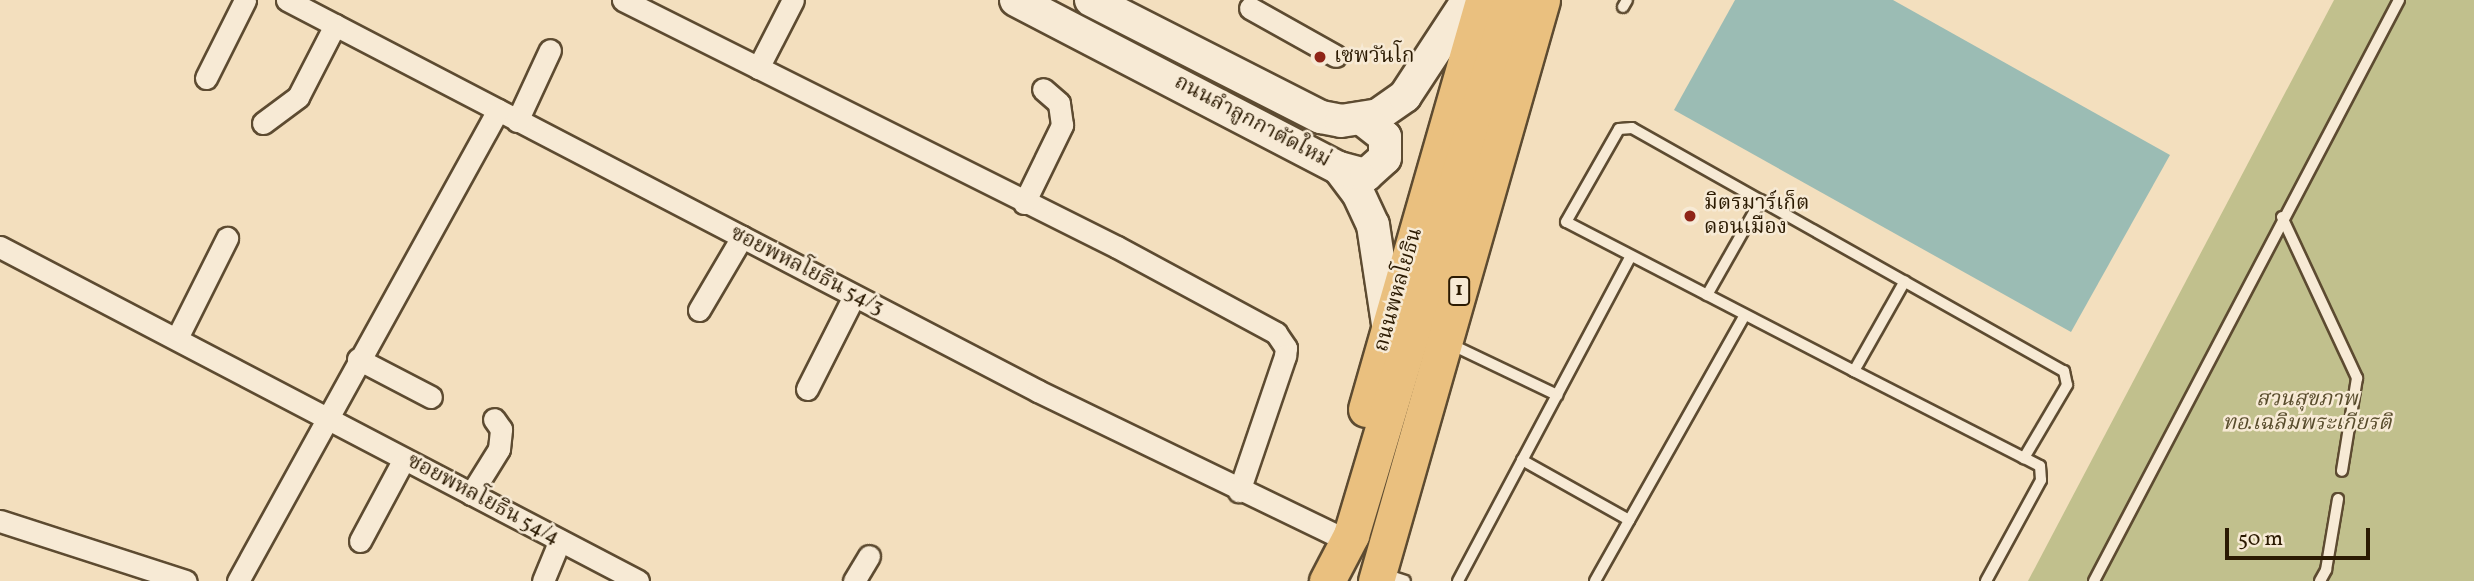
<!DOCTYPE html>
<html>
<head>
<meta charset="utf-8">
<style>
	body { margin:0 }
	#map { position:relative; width:2474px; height:581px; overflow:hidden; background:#f3dfbe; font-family:Vollkorn,"Noto Serif Thai",serif }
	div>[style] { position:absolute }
	.green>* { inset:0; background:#c1c08d }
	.water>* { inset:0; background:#9bbcb4 }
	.roads { filter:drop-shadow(2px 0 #5d4b31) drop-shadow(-2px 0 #5d4b31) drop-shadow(0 2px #5d4b31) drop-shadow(0 -2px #5d4b31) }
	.service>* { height:10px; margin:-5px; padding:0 5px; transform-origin:5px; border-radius:5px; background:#f7ead5 }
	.minor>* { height:21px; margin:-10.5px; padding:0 10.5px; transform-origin:10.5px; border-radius:10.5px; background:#f7ead5 }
	.secondary>* { height:32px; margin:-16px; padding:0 16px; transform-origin:16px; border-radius:16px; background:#f7ead5 }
	.primary>* { height:35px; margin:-17.5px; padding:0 17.5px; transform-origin:17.5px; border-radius:17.5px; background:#eac07f }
	.dots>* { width:19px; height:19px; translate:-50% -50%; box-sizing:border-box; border:4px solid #f7ead5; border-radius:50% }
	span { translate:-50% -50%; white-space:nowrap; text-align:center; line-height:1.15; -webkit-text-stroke:5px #f7ead5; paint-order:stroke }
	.shield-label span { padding:2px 5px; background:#f7ead5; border:2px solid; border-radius:5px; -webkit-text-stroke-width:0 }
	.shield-label { font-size:19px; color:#2b1a02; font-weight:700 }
	.poi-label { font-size:21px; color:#2b1a02 }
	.left { translate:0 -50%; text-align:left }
	.street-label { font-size:21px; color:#2b1a02 }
	.park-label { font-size:21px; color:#584c2c; font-style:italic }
	.scale { position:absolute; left:2225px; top:528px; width:145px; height:32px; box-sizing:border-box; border:4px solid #2b1a02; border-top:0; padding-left:9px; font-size:21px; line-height:24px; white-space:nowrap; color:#2b1a02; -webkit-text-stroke:5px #f7ead5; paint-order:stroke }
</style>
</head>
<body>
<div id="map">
	<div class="green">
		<i style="clip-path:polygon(2334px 0,2474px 0,2474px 581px,2028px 581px)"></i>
	</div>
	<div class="water">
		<i style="clip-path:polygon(1735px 0,1893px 0,2170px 155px,2071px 332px,1674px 110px)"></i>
	</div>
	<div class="roads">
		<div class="service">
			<i style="left:1623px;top:7px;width:8px;rotate:-60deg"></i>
			<i style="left:2282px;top:217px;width:178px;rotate:65deg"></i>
			<i style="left:2357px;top:378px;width:94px;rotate:99.2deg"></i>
			<i style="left:1707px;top:295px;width:109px;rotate:-60.4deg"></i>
			<i style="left:1450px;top:344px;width:119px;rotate:25.5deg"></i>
			<i style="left:1854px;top:371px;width:103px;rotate:-60.5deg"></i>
			<i style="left:1522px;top:460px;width:123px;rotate:29.3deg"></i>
			<i style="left:1381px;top:573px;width:25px;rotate:18deg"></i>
			<i style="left:1458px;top:581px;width:368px;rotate:-62deg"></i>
			<i style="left:1595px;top:581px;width:305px;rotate:-60.6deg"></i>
			<i style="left:1986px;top:581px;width:115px;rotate:-61.4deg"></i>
			<i style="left:2041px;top:480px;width:14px;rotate:-94deg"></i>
			<i style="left:2040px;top:466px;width:18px;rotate:-153deg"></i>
			<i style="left:2024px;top:458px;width:191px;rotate:-152.9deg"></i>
			<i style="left:1854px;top:371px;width:324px;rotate:-152.6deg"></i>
			<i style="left:1566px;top:222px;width:107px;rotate:-60.3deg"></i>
			<i style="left:1619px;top:129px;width:13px;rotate:-4deg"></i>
			<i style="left:1632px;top:128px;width:496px;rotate:29.4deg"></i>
			<i style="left:2064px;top:371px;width:14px;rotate:78deg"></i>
			<i style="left:2067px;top:385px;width:85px;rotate:120.5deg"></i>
			<i style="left:2094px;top:581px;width:656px;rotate:-62.3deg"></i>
			<i style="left:2320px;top:581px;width:13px;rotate:-61deg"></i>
			<i style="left:2326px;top:570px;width:72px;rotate:-80.4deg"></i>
		</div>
		<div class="minor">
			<i style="left:287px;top:0;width:847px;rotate:27.5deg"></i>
			<i style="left:1038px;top:391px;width:326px;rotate:25.8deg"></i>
			<i style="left:623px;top:0;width:552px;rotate:26.57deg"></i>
			<i style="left:1117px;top:247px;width:181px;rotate:28.4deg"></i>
			<i style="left:1276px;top:333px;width:18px;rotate:56deg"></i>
			<i style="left:1286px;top:348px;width:8px;rotate:97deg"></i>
			<i style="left:1285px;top:356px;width:143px;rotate:108.8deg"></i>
			<i style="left:1250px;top:8px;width:98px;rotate:29.2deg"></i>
			<i style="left:758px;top:68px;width:76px;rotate:-62.8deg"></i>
			<i style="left:206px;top:78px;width:87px;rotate:-63.4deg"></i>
			<i style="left:517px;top:121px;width:78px;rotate:-65.1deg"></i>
			<i style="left:263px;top:123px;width:44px;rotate:-36.6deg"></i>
			<i style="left:298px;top:97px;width:81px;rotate:-62.8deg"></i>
			<i style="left:1024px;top:203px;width:87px;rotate:-64deg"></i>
			<i style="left:1062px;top:125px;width:22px;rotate:-98deg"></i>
			<i style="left:1059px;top:103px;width:21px;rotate:-139deg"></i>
			<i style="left:0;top:247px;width:720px;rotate:27.63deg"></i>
			<i style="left:699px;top:310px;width:85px;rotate:-59.5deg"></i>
			<i style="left:177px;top:338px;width:112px;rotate:-63.4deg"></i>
			<i style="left:358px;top:359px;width:82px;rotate:27.5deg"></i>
			<i style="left:807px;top:389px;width:104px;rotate:-63.2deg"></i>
			<i style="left:471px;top:494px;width:53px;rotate:-58.1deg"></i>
			<i style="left:499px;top:449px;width:20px;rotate:-84deg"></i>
			<i style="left:501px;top:429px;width:12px;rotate:-125deg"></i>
			<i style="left:0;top:521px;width:195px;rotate:17.9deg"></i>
			<i style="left:360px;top:541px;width:93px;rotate:-61.8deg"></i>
			<i style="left:238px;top:581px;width:538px;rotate:-61.1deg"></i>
			<i style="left:543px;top:581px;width:44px;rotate:-67.5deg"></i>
			<i style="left:854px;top:581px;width:29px;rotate:-59deg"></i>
		</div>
		<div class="secondary">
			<i style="left:1016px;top:0;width:364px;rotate:27.5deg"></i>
			<i style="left:1339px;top:168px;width:31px;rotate:53deg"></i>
			<i style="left:1358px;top:193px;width:35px;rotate:65deg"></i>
			<i style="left:1373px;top:225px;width:100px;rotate:81.4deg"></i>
			<i style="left:1091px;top:0;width:258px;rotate:27deg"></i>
			<i style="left:1321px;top:117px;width:20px;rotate:11deg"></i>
			<i style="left:1341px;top:121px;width:37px;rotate:-9deg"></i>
			<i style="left:1378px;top:115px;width:33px;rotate:-35deg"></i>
			<i style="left:1405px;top:96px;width:115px;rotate:-56.7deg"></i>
			<i style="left:1339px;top:168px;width:28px;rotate:15deg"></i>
			<i style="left:1366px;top:175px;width:25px;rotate:-42deg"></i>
			<i style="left:1385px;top:158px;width:21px;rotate:-90deg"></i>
			<i style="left:1385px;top:137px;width:28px;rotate:-142deg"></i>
		</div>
		<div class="primary">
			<i style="left:1366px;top:409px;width:425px;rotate:-74deg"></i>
			<i style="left:1327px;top:581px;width:52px;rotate:-62.4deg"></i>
			<i style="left:1351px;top:535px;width:558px;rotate:-73.35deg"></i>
			<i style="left:1376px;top:581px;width:604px;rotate:-74.05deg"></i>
		</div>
	</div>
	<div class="dots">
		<i style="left:1320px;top:57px;background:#8f2418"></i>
		<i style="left:1690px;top:216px;background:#8f2418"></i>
	</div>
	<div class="shield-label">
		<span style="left:1459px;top:291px">1</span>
	</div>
	<div class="poi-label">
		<span class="left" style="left:1334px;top:57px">เซพวันโก</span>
		<span class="left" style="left:1704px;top:216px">มิตรมาร์เก็ต<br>ดอนเมือง</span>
	</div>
	<div class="street-label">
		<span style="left:1252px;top:122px;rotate:28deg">ถนนลำลูกกาตัดใหม่</span>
		<span style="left:807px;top:271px;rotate:27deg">ซอยพหลโยธิน 54/3</span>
		<span style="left:1399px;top:290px;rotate:-74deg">ถนนพหลโยธิน</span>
		<span style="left:483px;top:500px;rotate:28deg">ซอยพหลโยธิน 54/4</span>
	</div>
	<div class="park-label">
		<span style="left:2307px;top:412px">สวนสุขภาพ<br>ทอ.เฉลิมพระเกียรติ</span>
	</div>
	<div class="scale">50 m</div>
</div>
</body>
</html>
